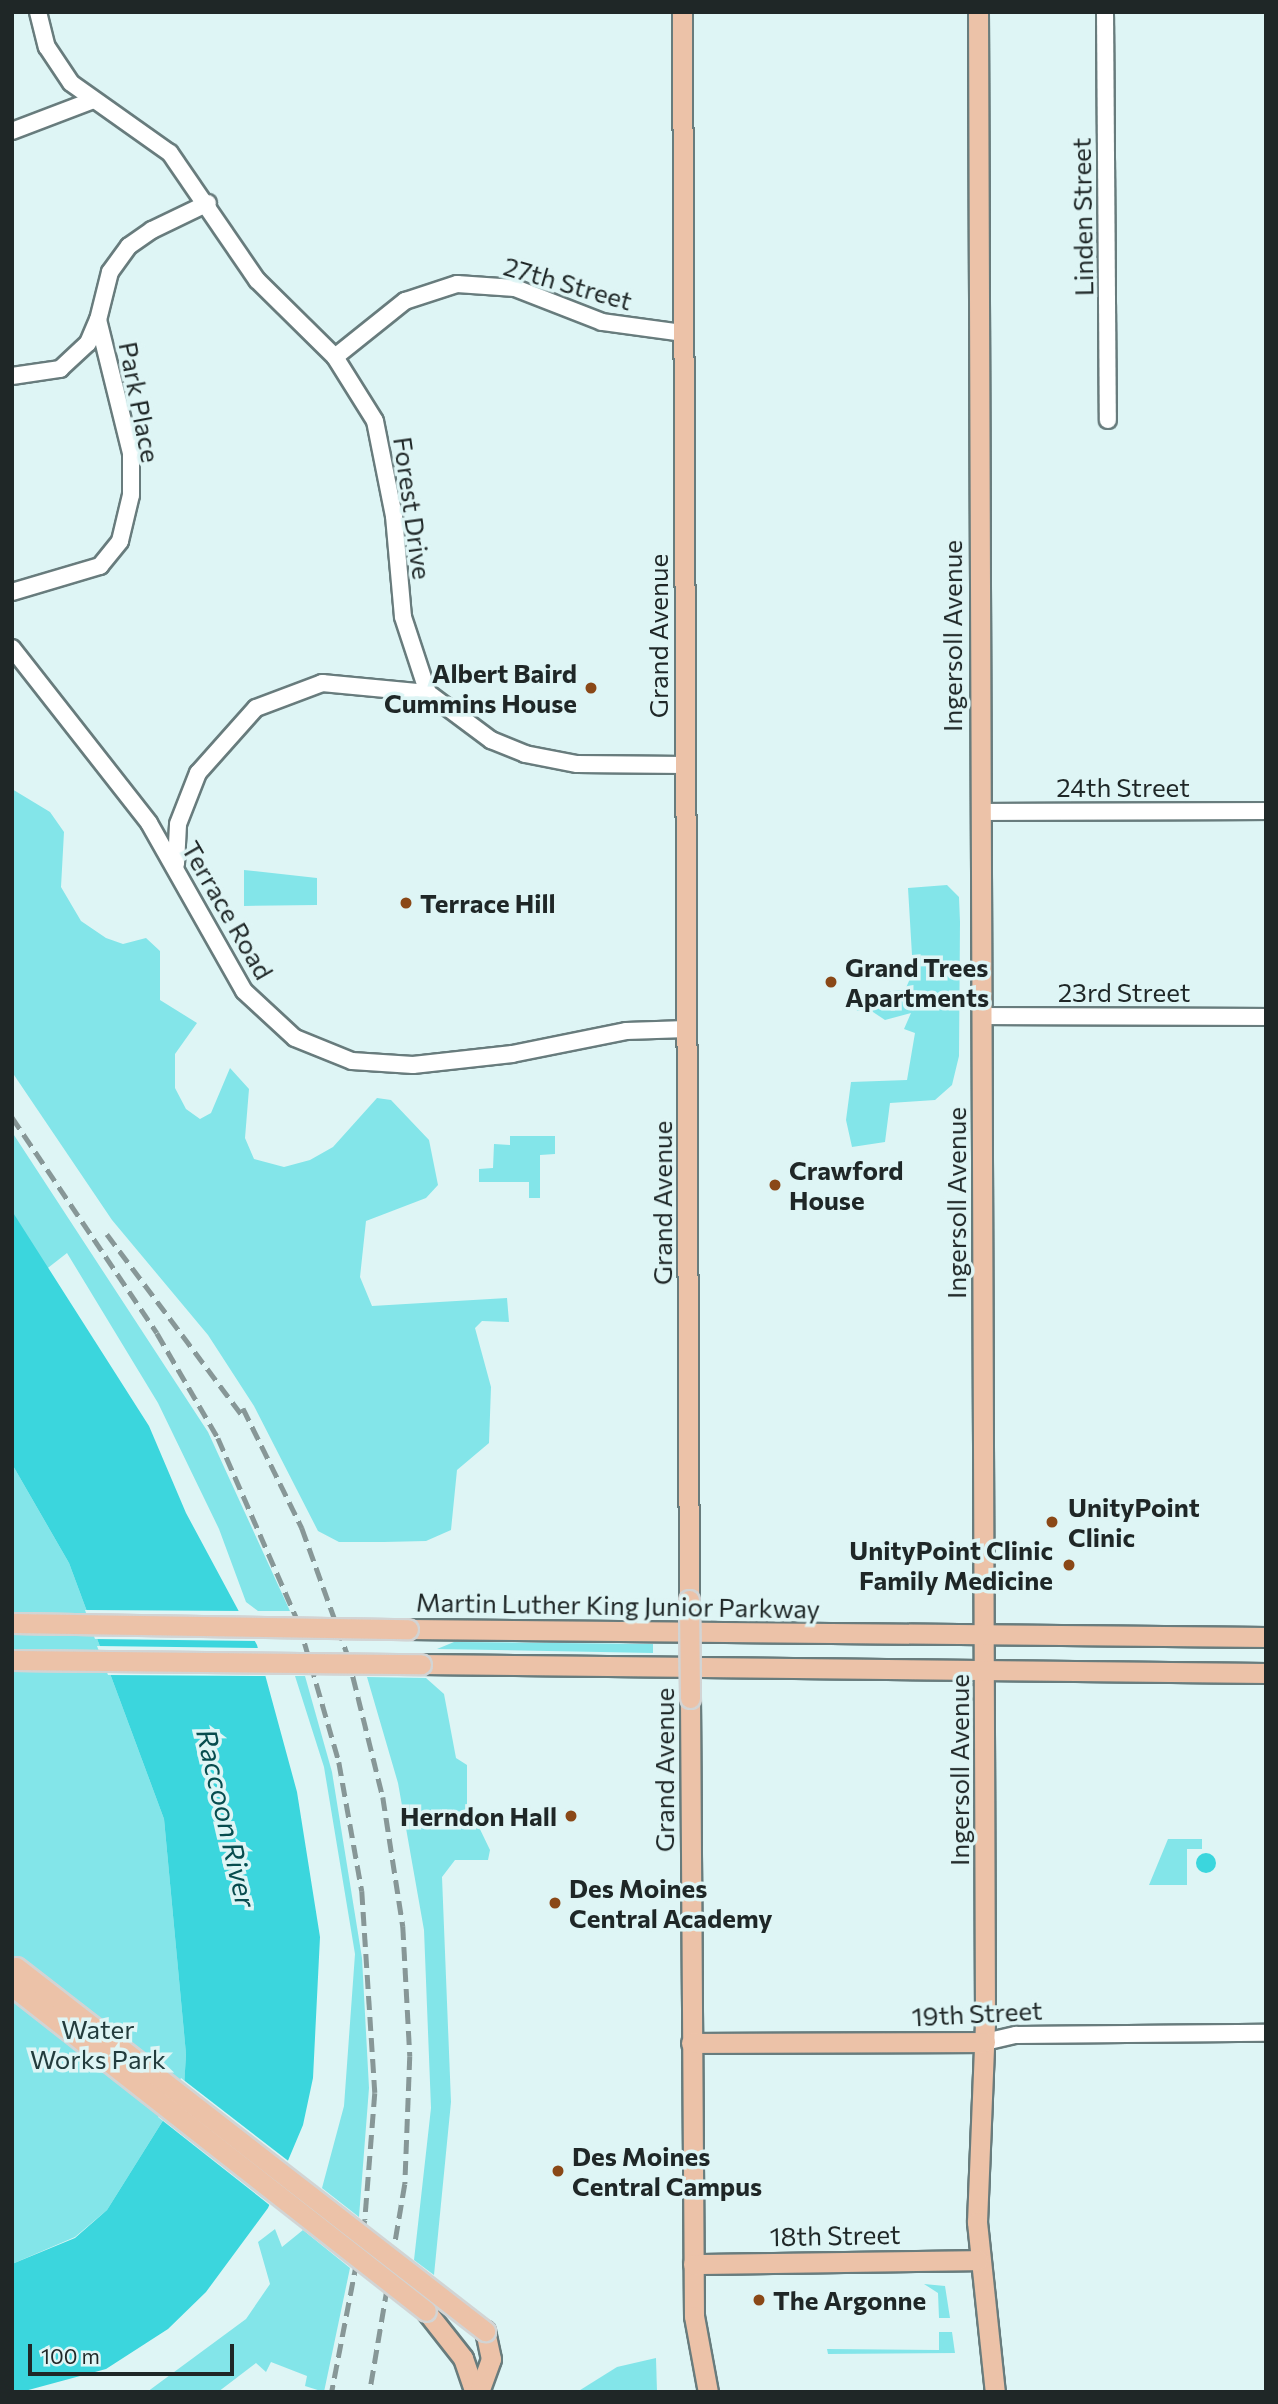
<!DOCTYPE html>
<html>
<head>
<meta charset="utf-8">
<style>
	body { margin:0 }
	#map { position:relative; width:1278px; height:2404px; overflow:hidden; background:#def5f5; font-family:Commissioner,sans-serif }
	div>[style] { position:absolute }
	.green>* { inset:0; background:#83e5e9 }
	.water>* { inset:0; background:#3bd6dd }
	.round { border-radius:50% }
	.pier>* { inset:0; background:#def5f5 }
	.roads { filter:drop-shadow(2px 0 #687c7d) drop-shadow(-2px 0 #687c7d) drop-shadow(0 2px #687c7d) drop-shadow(0 -2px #687c7d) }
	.minor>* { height:16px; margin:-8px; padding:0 8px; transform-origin:8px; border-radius:8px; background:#fff }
	.major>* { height:19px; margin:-9.5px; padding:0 9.5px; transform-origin:9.5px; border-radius:9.5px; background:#ecc2a8 }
	.rail>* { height:4.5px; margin-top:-2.25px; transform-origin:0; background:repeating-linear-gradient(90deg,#879797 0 14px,transparent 0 21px) }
	.bridges { filter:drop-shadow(2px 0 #d2d4d4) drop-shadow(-2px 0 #d2d4d4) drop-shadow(0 2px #d2d4d4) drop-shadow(0 -2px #d2d4d4) }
	.major-bridge>* { height:19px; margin:-9.5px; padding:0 9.5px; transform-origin:9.5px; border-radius:9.5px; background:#ecc2a8 }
	.dots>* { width:19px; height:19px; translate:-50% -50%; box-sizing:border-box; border:4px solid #def5f5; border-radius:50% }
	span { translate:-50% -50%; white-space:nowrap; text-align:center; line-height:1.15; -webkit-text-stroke:7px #def5f5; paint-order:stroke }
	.street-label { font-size:26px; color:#1f2727 }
	.poi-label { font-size:26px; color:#1f2727; font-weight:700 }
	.right { translate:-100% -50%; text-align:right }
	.left { translate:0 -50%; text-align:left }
	.park-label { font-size:26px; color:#233c3d }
	.water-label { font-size:28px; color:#074c4e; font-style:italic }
	.frame { position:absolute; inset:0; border:14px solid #1f2727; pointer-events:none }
	.scale { position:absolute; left:28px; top:2344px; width:206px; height:32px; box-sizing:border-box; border:4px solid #1f2727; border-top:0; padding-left:9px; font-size:21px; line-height:24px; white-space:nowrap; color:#1f2727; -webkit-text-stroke:5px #def5f5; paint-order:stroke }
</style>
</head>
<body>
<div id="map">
	<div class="green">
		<i style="clip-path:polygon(12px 789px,50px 812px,64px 832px,61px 887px,81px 921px,106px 938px,123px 944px,146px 938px,160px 951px,160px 1000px,197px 1023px,175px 1054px,175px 1088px,186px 1109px,200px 1119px,211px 1113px,230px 1068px,249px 1089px,245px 1138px,254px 1159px,284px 1167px,310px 1160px,333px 1147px,377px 1098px,391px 1100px,429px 1140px,438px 1185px,426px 1198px,366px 1221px,360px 1277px,372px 1306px,507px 1298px,509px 1322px,482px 1321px,475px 1328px,491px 1387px,489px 1443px,457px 1470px,451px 1530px,426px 1541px,384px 1542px,339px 1542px,318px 1531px,254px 1406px,208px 1335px,112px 1220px,12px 1072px)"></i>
		<i style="clip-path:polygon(244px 870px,317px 878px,317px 905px,244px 906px)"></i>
		<i style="clip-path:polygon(947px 885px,959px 897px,960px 922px,959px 1056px,952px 1085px,935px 1100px,890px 1103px,885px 1142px,852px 1147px,846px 1120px,851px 1082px,907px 1080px,915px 1033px,904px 1029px,911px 1013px,885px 1020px,867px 1008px,857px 1011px,853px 994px,905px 990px,913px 972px,908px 888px)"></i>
		<i style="clip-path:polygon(12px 1132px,208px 1432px,290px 1611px,258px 1611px,246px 1602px,219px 1529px,158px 1403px,67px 1253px,12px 1296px)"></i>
		<i style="clip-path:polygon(510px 1136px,555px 1136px,555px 1154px,540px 1155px,540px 1198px,529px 1198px,529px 1182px,479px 1182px,479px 1169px,493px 1168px,494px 1144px,510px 1145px)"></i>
		<i style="clip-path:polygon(12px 1464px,69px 1563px,164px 1819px,186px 2054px,184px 2087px,107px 2210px,75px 2237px,12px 2264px)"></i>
		<i style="clip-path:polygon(454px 1642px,653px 1644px,653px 1653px,437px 1649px)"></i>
		<i style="clip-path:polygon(295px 1676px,305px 1676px,332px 1772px,362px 1958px,369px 2088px,359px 2217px,322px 2188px,344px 2106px,355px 1954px,324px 1767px)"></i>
		<i style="clip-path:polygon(367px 1677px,426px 1678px,444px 1694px,456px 1758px,467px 1765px,467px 1822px,477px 1823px,490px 1850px,488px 1860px,455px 1860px,442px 1877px,451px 2102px,434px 2275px,414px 2260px,431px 2108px,424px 1930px,398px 1783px)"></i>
		<i style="clip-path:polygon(1168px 1839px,1202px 1839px,1202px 1849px,1187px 1849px,1187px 1885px,1149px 1885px)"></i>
		<i style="clip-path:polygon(275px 2229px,282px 2247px,303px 2230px,350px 2268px,324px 2392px,305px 2386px,307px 2376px,271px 2362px,266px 2372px,256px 2363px,218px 2392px,147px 2392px,246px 2319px,270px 2284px,258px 2242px)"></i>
		<i style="clip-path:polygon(924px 2284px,945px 2286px,950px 2318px,939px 2318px,938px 2293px)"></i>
		<i style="clip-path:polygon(939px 2332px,952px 2332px,955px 2353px,828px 2354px,827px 2349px,939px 2350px)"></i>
		<i style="clip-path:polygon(656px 2358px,657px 2392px,577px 2392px,617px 2367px)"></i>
	</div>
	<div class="water">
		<i style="clip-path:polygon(12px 1211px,149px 1426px,186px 1513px,257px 1645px,297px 1792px,320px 1937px,313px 2078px,303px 2125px,268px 2208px,206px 2292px,168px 2329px,106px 2369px,21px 2392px,12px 2392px,12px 2264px,75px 2238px,107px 2210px,184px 2087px,186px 2054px,164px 1819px,69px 1563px,12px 1464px)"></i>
		<i class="round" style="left:1196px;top:1853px;width:20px;height:20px"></i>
	</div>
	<div class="pier">
		<i style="clip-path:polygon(85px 1610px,244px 1611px,260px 1641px,95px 1639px)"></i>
		<i style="clip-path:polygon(97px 1646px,263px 1648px,271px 1676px,108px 1675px)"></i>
		<i style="clip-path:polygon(181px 2078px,291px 2163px,272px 2207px,158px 2117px)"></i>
	</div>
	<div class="roads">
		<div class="minor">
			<i style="left:38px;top:12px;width:36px;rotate:76deg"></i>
			<i style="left:47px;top:47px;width:43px;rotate:56.3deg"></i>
			<i style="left:71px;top:83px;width:121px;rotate:35.3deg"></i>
			<i style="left:170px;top:153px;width:154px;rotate:55.6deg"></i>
			<i style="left:257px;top:280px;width:110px;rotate:44.6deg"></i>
			<i style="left:335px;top:357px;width:75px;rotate:58deg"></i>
			<i style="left:375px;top:421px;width:97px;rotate:78.7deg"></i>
			<i style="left:394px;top:516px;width:101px;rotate:84.9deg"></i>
			<i style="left:403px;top:617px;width:80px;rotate:71.8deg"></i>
			<i style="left:428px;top:693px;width:79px;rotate:36.7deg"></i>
			<i style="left:491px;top:740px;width:37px;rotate:22deg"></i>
			<i style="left:525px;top:754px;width:53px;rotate:10.9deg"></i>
			<i style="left:577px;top:764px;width:108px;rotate:0.5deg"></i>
			<i style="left:1105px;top:12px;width:408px;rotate:89.6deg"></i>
			<i style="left:12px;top:131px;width:85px;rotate:-20.8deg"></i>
			<i style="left:335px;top:357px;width:90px;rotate:-38.7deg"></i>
			<i style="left:405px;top:301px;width:55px;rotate:-18.1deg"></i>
			<i style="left:457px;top:284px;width:58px;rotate:3.9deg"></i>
			<i style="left:515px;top:288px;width:93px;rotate:21.3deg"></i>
			<i style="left:602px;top:322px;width:82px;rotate:7.7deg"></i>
			<i style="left:12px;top:376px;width:49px;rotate:-8.3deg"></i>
			<i style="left:60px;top:369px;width:38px;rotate:-43deg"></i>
			<i style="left:88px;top:343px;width:25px;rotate:-67deg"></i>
			<i style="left:12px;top:592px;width:92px;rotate:-16.5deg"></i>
			<i style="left:100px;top:566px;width:32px;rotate:-51deg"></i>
			<i style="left:120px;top:541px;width:47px;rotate:-76.6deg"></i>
			<i style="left:131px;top:495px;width:42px;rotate:-90deg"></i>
			<i style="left:131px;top:453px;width:137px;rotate:-103.9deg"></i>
			<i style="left:98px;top:320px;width:49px;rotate:-76deg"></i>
			<i style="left:110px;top:272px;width:32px;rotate:-54deg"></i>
			<i style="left:129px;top:246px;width:28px;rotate:-35deg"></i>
			<i style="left:152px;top:230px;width:62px;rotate:-25.7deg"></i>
			<i style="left:12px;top:648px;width:222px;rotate:51.9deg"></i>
			<i style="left:149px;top:823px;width:193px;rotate:60.5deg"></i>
			<i style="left:244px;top:991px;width:69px;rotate:42.7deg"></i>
			<i style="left:295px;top:1038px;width:61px;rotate:22deg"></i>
			<i style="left:352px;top:1061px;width:61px;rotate:3.8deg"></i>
			<i style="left:413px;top:1065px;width:100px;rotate:-6.3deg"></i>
			<i style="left:512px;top:1054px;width:116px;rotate:-11.4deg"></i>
			<i style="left:626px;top:1031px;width:61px;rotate:-1.9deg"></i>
			<i style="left:980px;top:812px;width:286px;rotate:-0.2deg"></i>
			<i style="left:176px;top:864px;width:40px;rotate:-87.1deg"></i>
			<i style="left:178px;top:824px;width:55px;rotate:-68.6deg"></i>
			<i style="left:198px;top:773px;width:87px;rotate:-48.3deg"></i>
			<i style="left:256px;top:708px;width:71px;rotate:-20.7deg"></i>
			<i style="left:322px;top:683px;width:106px;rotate:5.4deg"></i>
			<i style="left:981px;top:1016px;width:285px;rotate:0.2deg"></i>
			<i style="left:985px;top:2042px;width:32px;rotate:-13deg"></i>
			<i style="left:1016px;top:2035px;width:250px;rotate:-0.5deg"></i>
		</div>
		<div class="major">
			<i style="left:682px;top:12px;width:1588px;rotate:89.75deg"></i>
			<i style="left:978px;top:12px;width:2011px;rotate:89.8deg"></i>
			<i style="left:985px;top:2023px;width:199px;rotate:92.3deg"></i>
			<i style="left:977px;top:2222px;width:171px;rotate:84deg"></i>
			<i style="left:408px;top:1629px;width:858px;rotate:0.53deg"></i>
			<i style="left:421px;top:1664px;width:845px;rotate:0.61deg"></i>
			<i style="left:690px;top:1698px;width:618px;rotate:89.63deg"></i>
			<i style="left:694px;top:2316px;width:77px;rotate:79.6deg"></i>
			<i style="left:691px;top:2043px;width:294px;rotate:-0.2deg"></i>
			<i style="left:693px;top:2264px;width:285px;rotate:-0.8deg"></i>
			<i style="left:426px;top:2311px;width:60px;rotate:51.8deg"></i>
			<i style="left:463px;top:2358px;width:36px;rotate:71deg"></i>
			<i style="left:479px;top:2392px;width:35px;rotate:-70deg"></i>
			<i style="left:491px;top:2359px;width:29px;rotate:-102deg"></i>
		</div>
	</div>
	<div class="rail">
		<i style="left:12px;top:1117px;width:260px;rotate:56.1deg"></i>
		<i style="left:157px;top:1333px;width:121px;rotate:59.8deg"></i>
		<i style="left:218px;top:1438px;width:202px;rotate:66.4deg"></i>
		<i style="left:299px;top:1623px;width:145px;rotate:73.9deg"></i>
		<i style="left:339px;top:1762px;width:131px;rotate:79.9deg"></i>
		<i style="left:362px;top:1891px;width:202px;rotate:86.3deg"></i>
		<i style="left:375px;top:2093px;width:127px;rotate:94.5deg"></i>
		<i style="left:365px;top:2220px;width:175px;rotate:100.9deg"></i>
		<i style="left:107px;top:1234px;width:231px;rotate:53.3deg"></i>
		<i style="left:243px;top:1408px;width:134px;rotate:63.8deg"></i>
		<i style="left:302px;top:1528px;width:136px;rotate:70.2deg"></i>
		<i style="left:348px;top:1656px;width:145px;rotate:76.1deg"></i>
		<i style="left:383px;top:1797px;width:131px;rotate:81.2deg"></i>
		<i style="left:403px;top:1926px;width:130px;rotate:86.9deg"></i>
		<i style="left:410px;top:2056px;width:128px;rotate:92.2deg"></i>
		<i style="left:405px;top:2184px;width:211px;rotate:99.6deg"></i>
	</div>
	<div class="bridges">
		<div class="major-bridge">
			<i style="left:689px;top:1600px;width:98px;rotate:89.4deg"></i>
			<i style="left:12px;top:1623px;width:396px;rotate:0.9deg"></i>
			<i style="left:12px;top:1660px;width:409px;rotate:0.6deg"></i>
			<i style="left:16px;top:1967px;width:594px;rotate:37.82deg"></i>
			<i style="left:12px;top:1986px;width:526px;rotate:38.13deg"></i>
		</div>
	</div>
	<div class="dots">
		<i style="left:591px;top:688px;background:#8a4817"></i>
		<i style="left:406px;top:903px;background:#8a4817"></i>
		<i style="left:831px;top:982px;background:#8a4817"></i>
		<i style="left:775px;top:1185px;background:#8a4817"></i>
		<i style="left:1052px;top:1522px;background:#8a4817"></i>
		<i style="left:1069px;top:1565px;background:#8a4817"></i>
		<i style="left:571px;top:1816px;background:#8a4817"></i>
		<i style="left:555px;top:1903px;background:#8a4817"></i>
		<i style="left:558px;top:2171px;background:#8a4817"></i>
		<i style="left:759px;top:2300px;background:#8a4817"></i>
	</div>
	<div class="street-label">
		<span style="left:1082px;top:217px;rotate:-91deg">Linden Street</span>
		<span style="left:568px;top:283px;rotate:16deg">27th Street</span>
		<span style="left:140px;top:402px;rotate:79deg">Park Place</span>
		<span style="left:413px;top:508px;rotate:82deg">Forest Drive</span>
		<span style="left:658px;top:636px;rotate:-90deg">Grand Avenue</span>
		<span style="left:952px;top:636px;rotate:-90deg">Ingersoll Avenue</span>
		<span style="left:1123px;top:787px">24th Street</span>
		<span style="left:228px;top:910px;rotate:60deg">Terrace Road</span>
		<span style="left:1124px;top:992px">23rd Street</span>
		<span style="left:662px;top:1203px;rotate:-90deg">Grand Avenue</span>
		<span style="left:956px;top:1203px;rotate:-90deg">Ingersoll Avenue</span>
		<span style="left:618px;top:1605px;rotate:1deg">Martin Luther King Junior Parkway</span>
		<span style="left:664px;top:1770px;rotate:-90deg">Grand Avenue</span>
		<span style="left:959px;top:1770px;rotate:-90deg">Ingersoll Avenue</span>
		<span style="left:977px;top:2013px;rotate:-3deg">19th Street</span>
		<span style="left:835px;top:2235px;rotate:-1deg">18th Street</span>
	</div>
	<div class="poi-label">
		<span class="right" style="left:577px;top:688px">Albert Baird<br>Cummins House</span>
		<span class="left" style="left:420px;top:903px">Terrace Hill</span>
		<span class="left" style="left:845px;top:982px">Grand Trees<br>Apartments</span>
		<span class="left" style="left:789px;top:1185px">Crawford<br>House</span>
		<span class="left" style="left:1068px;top:1522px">UnityPoint<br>Clinic</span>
		<span class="right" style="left:1053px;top:1565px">UnityPoint Clinic<br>Family Medicine</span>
		<span class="right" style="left:557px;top:1816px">Herndon Hall</span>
		<span class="left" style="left:569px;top:1903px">Des Moines<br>Central Academy</span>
		<span class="left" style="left:572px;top:2171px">Des Moines<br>Central Campus</span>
		<span class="left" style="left:773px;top:2300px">The Argonne</span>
	</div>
	<div class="park-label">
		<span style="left:98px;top:2044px">Water<br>Works Park</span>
	</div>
	<div class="water-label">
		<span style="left:227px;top:1818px;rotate:77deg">Raccoon River</span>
	</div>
	<div class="frame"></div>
	<div class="scale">100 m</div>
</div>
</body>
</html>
